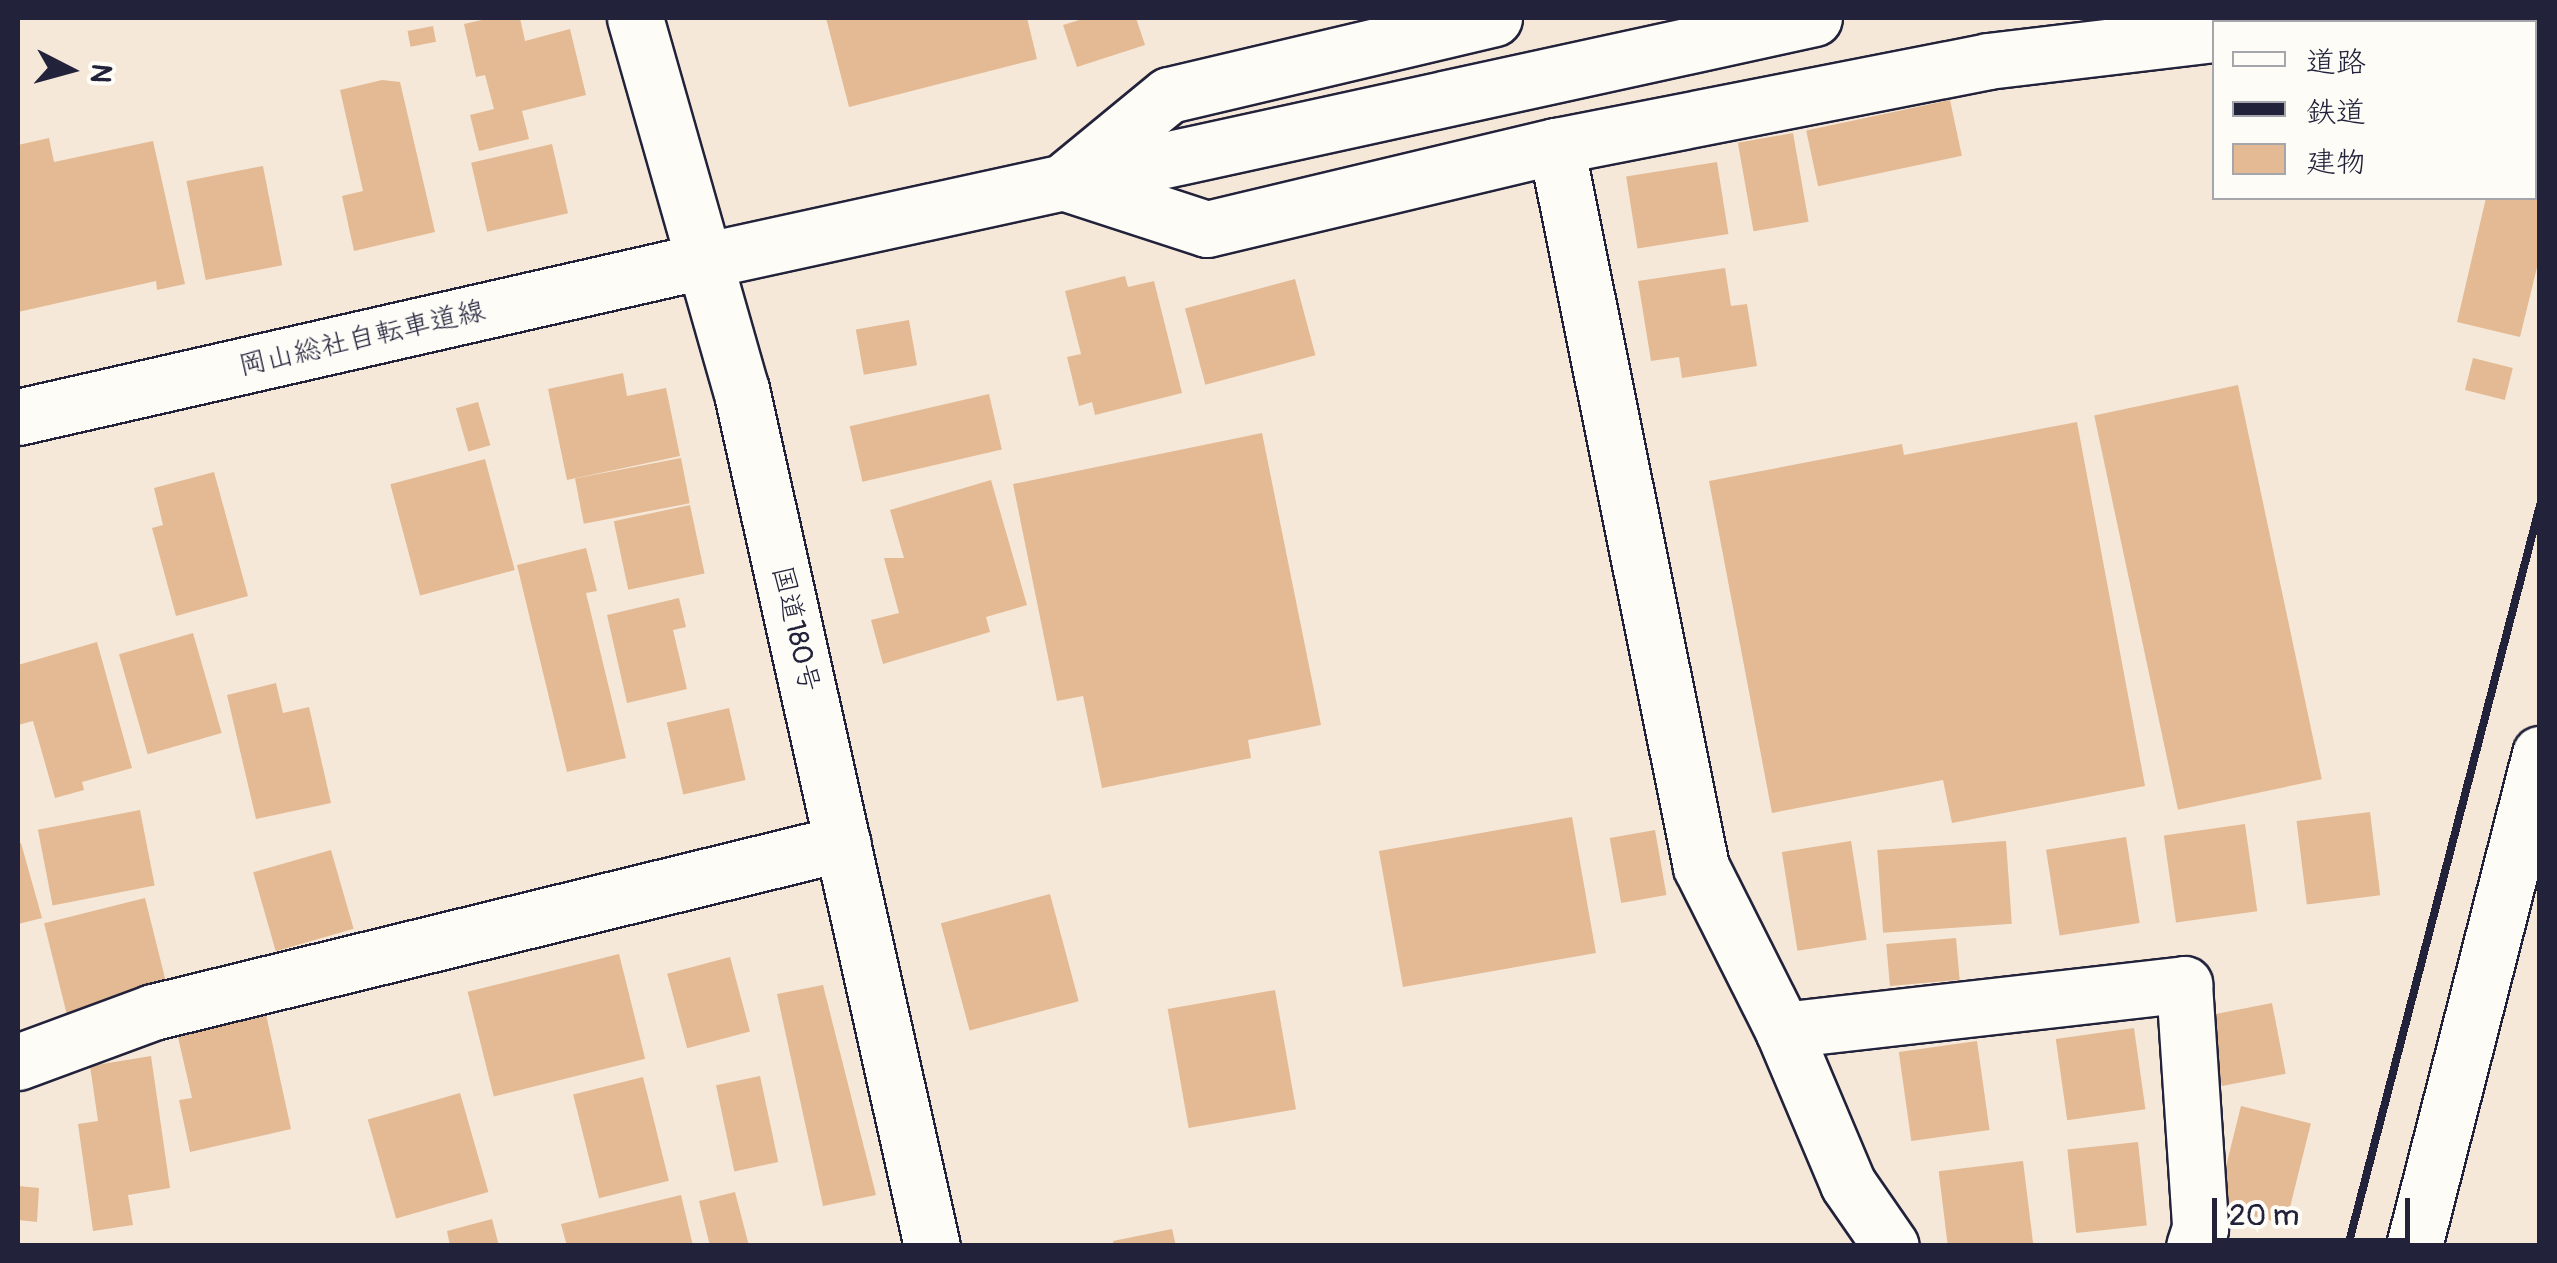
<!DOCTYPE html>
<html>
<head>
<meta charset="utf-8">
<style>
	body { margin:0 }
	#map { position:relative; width:2557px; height:1263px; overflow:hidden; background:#f5e8d9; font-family:Pangolin,"Klee One",sans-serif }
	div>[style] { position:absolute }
	.building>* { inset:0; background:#e3ba93; transform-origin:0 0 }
	.roads { filter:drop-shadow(2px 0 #22223b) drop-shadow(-2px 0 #22223b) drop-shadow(0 2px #22223b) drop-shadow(0 -2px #22223b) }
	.minor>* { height:55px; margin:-27.5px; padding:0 27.5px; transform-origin:27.5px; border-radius:27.5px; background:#fdfcf7 }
	.major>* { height:55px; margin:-27.5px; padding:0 27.5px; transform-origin:27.5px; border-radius:27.5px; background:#fdfcf7 }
	.highway>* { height:55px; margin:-27.5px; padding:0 27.5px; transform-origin:27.5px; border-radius:27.5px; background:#fdfcf7 }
	.rail>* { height:8px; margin:-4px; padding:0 4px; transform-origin:4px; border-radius:4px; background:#22223b }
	span { translate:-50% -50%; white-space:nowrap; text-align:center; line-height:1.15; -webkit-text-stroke:9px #fdfcf7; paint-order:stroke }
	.street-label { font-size:28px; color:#22223b }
	.frame { position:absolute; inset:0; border:20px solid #22223b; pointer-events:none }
	.legend { position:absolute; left:2212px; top:20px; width:325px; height:180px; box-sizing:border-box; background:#fdfcf7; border:2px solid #a5a5ac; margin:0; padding:12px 18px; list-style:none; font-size:30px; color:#22223b }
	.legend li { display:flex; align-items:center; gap:20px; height:50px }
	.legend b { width:50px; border:2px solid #a5a5ac }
	.north { position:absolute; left:20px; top:20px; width:100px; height:100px; -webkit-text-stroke:8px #fdfcf7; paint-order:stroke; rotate:96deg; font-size:28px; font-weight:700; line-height:40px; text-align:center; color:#22223b }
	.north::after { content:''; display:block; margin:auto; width:35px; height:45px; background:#22223b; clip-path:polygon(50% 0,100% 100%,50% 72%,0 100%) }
	.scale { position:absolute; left:2212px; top:1198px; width:198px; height:45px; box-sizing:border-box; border:5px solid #22223b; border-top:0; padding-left:12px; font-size:30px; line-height:35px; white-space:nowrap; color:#22223b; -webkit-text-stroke:8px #fdfcf7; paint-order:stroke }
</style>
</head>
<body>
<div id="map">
	<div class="building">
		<i style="clip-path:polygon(491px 18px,520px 18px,525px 41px,570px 29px,586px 95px,522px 111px,529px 139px,479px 151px,470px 115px,494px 109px,485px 75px,476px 77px,464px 24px)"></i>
		<i style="clip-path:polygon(826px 18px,1027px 18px,1037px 59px,849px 107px)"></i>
		<i style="clip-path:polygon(1086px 18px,1136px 18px,1145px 45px,1077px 67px,1063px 25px)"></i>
		<i style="left:433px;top:26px;width:16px;height:26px;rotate:79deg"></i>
		<i style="clip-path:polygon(382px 80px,400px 82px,435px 232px,354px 251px,342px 196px,363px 191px,340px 90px)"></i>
		<i style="clip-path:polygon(2534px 82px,2540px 255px,2520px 337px,2457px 322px,2486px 198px,2534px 198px)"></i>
		<i style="left:1950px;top:100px;width:57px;height:147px;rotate:78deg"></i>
		<i style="left:1793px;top:133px;width:90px;height:56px;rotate:80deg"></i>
		<i style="clip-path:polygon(49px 138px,54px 162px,153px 141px,185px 284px,157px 290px,156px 281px,18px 312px,18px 145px)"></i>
		<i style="left:552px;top:144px;width:71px;height:83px;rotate:77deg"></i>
		<i style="left:1717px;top:162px;width:73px;height:92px;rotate:81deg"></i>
		<i style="left:263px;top:166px;width:101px;height:78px;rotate:79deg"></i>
		<i style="clip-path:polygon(1725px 268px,1731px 306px,1747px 304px,1757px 366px,1682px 378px,1679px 357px,1651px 361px,1638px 281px)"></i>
		<i style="clip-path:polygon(1125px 276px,1128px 287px,1154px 281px,1182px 393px,1095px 415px,1092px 402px,1079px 406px,1067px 357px,1081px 354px,1065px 291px)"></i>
		<i style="left:1295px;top:279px;width:79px;height:114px;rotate:75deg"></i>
		<i style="left:909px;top:320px;width:46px;height:54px;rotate:80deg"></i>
		<i style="left:2473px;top:358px;width:41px;height:33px;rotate:14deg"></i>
		<i style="clip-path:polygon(623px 373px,627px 396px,666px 388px,680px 456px,567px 480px,548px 389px)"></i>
		<i style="left:2238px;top:385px;width:403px;height:147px;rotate:78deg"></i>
		<i style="left:989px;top:394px;width:57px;height:143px;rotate:77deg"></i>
		<i style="left:478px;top:402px;width:45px;height:23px;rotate:74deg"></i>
		<i style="clip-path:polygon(2077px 422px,2145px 786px,1952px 823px,1943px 780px,1772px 813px,1709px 481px,1902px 444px,1904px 455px)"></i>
		<i style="clip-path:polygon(1262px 433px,1321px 725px,1248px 740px,1251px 758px,1102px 788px,1083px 696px,1057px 701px,1013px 484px)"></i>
		<i style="left:681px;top:458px;width:46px;height:108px;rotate:79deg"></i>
		<i style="left:485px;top:459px;width:115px;height:98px;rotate:75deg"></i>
		<i style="clip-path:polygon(214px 472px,248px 596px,176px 616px,152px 528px,163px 525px,154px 488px)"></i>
		<i style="clip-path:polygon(991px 480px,1027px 605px,986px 617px,990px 632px,883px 664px,871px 620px,899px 613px,884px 558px,904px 558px,890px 510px)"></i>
		<i style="left:690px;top:505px;width:70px;height:78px;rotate:78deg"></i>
		<i style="clip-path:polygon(586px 548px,597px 591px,586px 593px,626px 758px,567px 772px,517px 565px)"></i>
		<i style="clip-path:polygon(679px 598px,686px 627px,673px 630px,687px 689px,627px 703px,607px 615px)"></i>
		<i style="left:193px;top:633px;width:104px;height:77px;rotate:74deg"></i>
		<i style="clip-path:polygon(97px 642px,132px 768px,82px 782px,84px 790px,55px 798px,33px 721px,18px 725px,18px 665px)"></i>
		<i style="clip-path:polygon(276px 683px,283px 713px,309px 707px,331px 803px,256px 819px,227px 695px)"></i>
		<i style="left:729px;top:708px;width:74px;height:64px;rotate:77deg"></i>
		<i style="left:140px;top:810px;width:77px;height:104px;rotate:79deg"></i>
		<i style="left:2370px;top:812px;width:84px;height:74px;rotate:83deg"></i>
		<i style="left:1572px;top:817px;width:138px;height:196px;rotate:80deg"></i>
		<i style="left:2245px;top:824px;width:88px;height:82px;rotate:82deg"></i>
		<i style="left:1655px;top:830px;width:66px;height:46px;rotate:80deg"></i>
		<i style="left:2126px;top:837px;width:87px;height:81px;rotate:81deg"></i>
		<i style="left:1851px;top:841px;width:100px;height:70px;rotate:81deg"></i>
		<i style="left:2006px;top:841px;width:83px;height:129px;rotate:86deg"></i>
		<i style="clip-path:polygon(21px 843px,42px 918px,18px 924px,18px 844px)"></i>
		<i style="left:331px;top:850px;width:82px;height:81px;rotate:74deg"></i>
		<i style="left:1050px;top:894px;width:111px;height:113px;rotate:75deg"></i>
		<i style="left:145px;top:898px;width:96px;height:104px;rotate:76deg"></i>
		<i style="left:1956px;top:938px;width:42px;height:70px;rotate:85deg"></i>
		<i style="left:619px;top:954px;width:108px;height:156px;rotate:76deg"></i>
		<i style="left:730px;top:957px;width:77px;height:65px;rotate:75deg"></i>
		<i style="clip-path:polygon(823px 985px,876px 1195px,823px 1206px,777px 994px)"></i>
		<i style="left:1275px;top:990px;width:121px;height:109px;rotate:80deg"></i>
		<i style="left:2272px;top:1003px;width:72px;height:65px;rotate:79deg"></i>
		<i style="clip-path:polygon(266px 1014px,291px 1129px,190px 1152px,179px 1100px,192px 1098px,177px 1033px)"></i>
		<i style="left:2134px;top:1028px;width:82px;height:79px;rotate:82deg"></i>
		<i style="left:1977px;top:1041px;width:90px;height:79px;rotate:82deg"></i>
		<i style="clip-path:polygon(151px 1056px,170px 1188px,128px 1195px,133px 1225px,93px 1231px,78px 1124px,98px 1121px,90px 1066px)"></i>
		<i style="left:760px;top:1076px;width:88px;height:45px;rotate:78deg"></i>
		<i style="left:643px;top:1077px;width:107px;height:72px;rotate:76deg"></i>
		<i style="left:460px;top:1093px;width:103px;height:96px;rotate:74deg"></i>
		<i style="left:2241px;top:1106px;width:72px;height:104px;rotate:14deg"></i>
		<i style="left:2138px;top:1142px;width:84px;height:71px;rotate:84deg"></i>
		<i style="left:2023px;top:1161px;width:86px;height:85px;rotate:83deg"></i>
		<i style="clip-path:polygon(18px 1186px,39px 1188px,37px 1222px,18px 1220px)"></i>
		<i style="clip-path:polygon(735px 1192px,749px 1246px,710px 1246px,699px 1201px)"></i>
		<i style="clip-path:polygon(681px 1195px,693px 1246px,567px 1246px,561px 1224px)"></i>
		<i style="clip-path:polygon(492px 1219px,499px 1246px,450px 1246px,447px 1231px)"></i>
		<i style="clip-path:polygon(1172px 1229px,1176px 1246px,1114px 1246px,1113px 1241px)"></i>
	</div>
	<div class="roads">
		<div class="minor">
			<i style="left:2534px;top:47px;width:6px;rotate:9deg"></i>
			<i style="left:1556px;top:146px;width:735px;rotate:78.63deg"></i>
			<i style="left:1701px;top:867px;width:182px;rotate:63.3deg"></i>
			<i style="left:1783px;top:1030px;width:167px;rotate:67.1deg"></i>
			<i style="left:1848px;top:1184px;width:75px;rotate:55.3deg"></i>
			<i style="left:1069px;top:177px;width:129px;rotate:-39.4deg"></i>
			<i style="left:1169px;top:95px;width:334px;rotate:-13.3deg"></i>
			<i style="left:1063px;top:182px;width:151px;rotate:18.1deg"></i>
			<i style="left:1207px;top:229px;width:359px;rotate:-13.4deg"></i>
			<i style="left:1556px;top:146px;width:440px;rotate:-11.1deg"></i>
			<i style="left:1988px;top:61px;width:228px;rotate:-6.8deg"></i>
			<i style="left:707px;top:260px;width:1133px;rotate:-12.33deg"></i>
			<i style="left:1783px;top:1030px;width:404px;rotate:-6.5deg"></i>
			<i style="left:2184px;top:984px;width:245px;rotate:86.2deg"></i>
			<i style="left:2200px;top:1228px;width:19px;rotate:108deg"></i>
			<i style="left:18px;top:1062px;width:144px;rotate:-20.3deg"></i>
			<i style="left:153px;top:1012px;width:710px;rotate:-13.76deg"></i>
			<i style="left:2414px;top:1246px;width:508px;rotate:-75.64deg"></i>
		</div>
		<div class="major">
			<i style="left:18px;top:417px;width:707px;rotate:-12.84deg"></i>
		</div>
		<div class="highway">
			<i style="left:635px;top:18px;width:386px;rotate:74.1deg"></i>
			<i style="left:741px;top:389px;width:878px;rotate:77.44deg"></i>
		</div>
	</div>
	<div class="rail">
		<i style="left:2348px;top:1246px;width:765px;rotate:-75.47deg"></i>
	</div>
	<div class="street-label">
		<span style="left:362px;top:339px;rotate:-13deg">岡山総社自転車道線</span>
		<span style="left:795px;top:629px;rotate:77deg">国道180号</span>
	</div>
	<div class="frame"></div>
	<ul class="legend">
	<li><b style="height:12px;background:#fdfcf7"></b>道路</li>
	<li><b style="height:12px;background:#22223b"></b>鉄道</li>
	<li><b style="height:28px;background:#e3ba93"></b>建物</li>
	</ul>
	<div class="north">N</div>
	<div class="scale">20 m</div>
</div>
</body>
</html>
